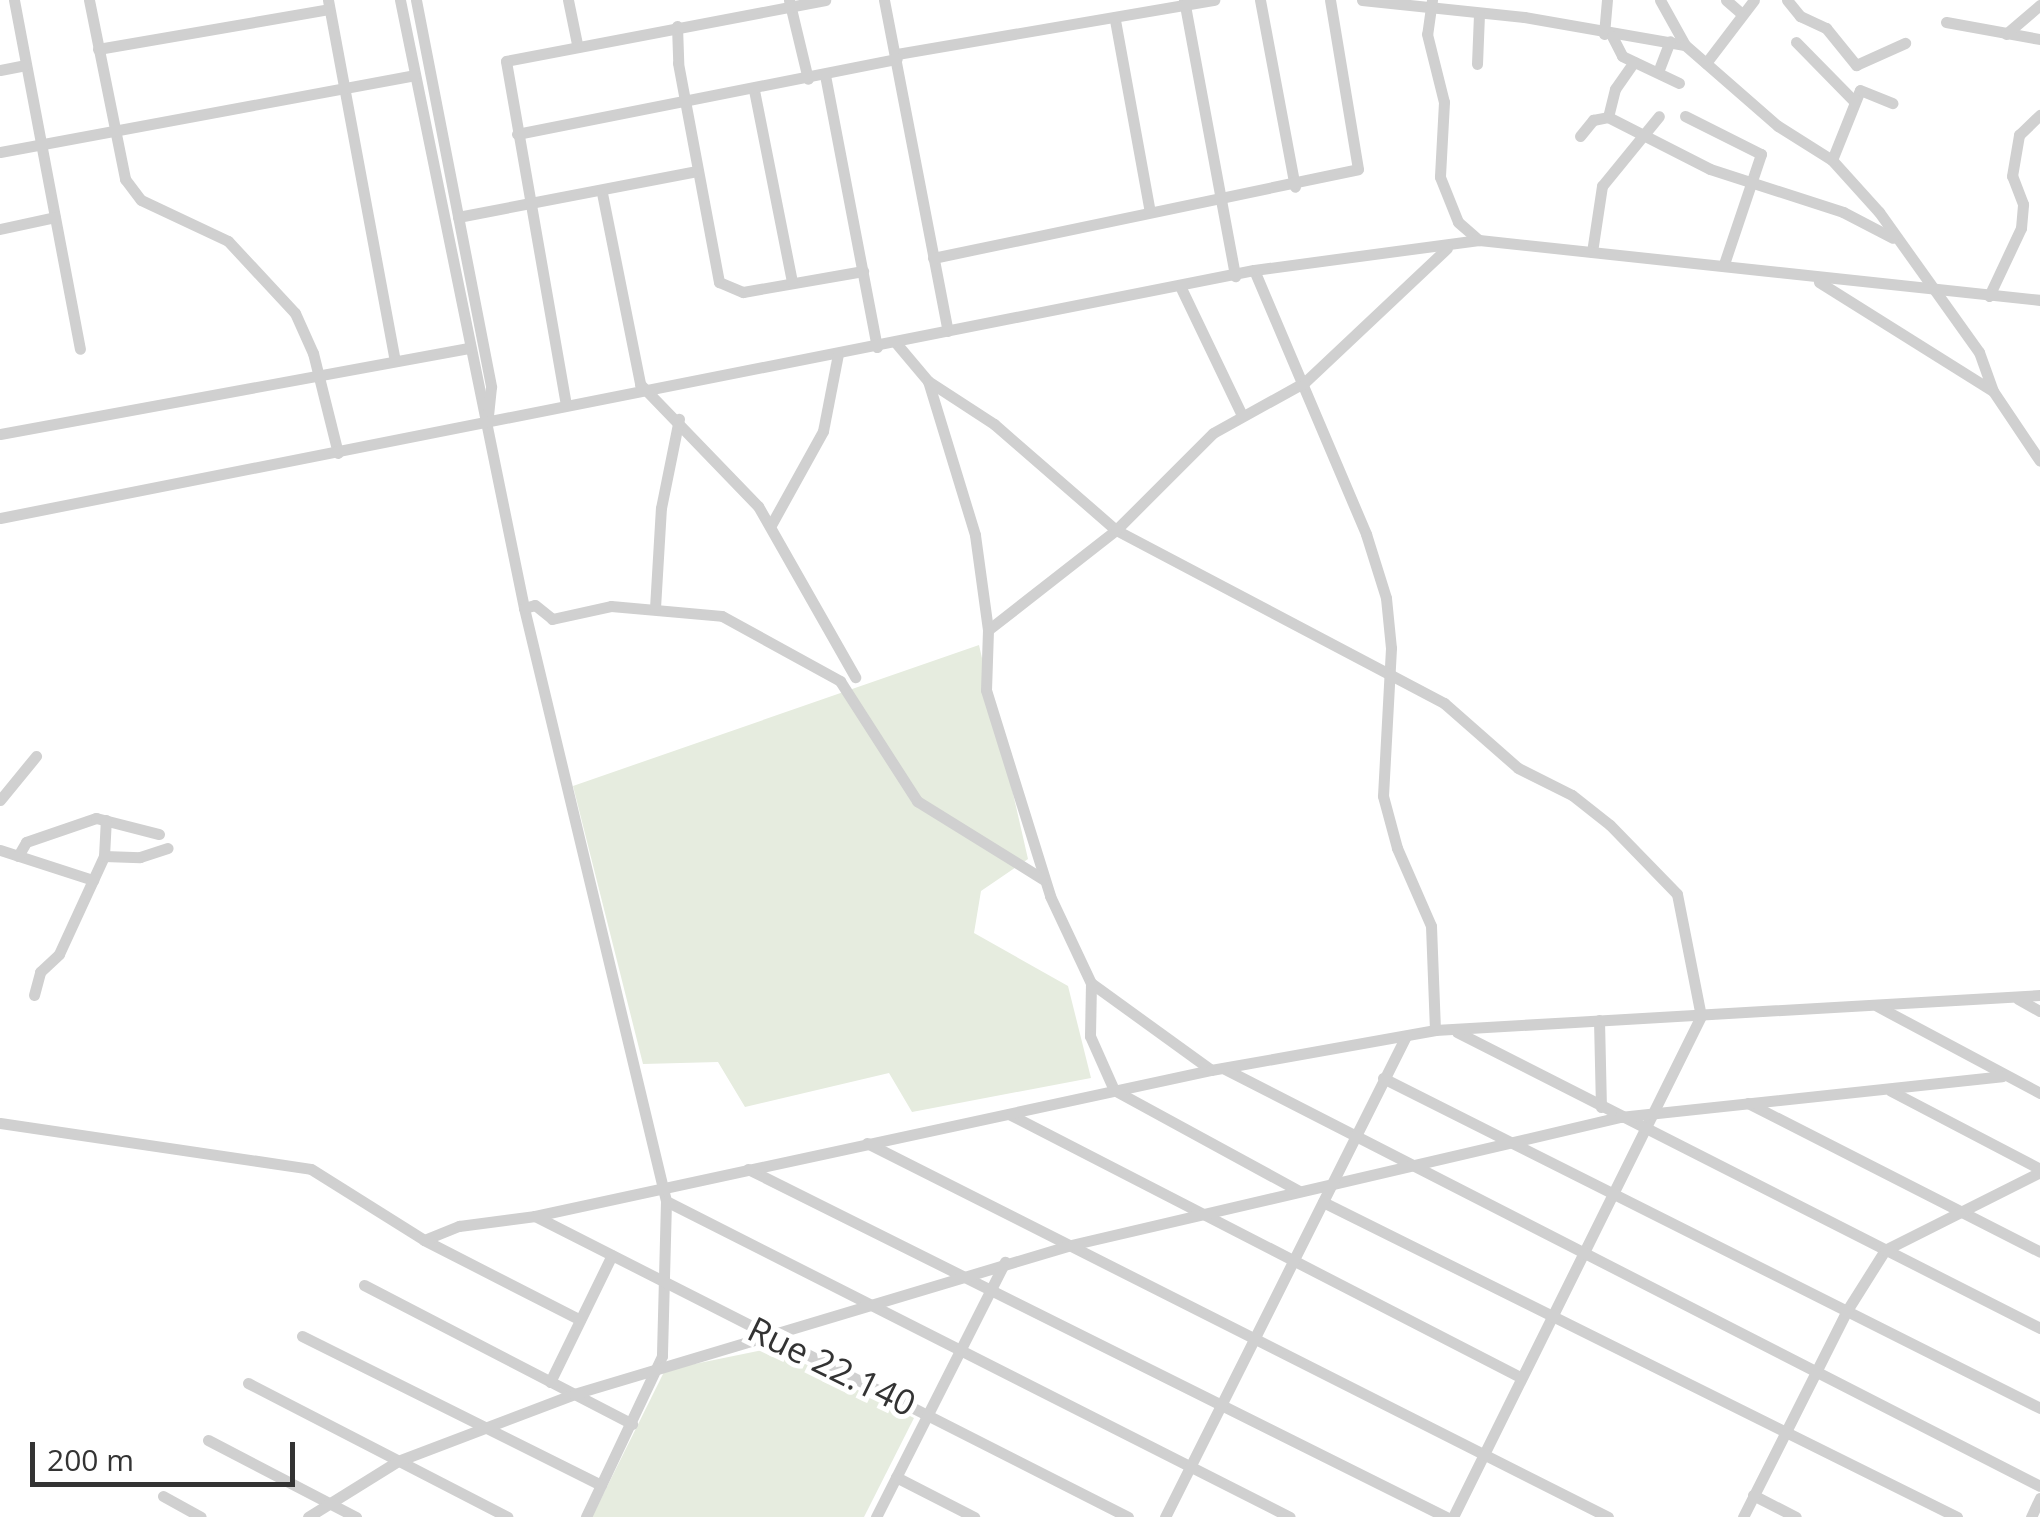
<!DOCTYPE html>
<html>
<head>
<meta charset="utf-8">
<style>
	body { margin:0 }
	#map { position:relative; width:2040px; height:1517px; overflow:hidden; background:#fff; font-family:"Open Sans",sans-serif }
	div>[style] { position:absolute }
	.green>* { inset:0; background:#e6ecdf }
	.minor>* { height:11px; margin:-5.5px; padding:0 5.5px; transform-origin:5.5px; border-radius:5.5px; background:#d0d0d0 }
	span { translate:-50% -50%; white-space:nowrap; text-align:center; line-height:1.15; -webkit-text-stroke:10px #fff; paint-order:stroke }
	.street-label { font-size:35px; color:#333 }
	.scale { position:absolute; left:30px; top:1442px; width:265px; height:45px; box-sizing:border-box; border:5px solid #333; border-top:0; padding-left:12px; font-size:30px; line-height:35px; white-space:nowrap; color:#333; -webkit-text-stroke:8px #fff; paint-order:stroke }
</style>
</head>
<body>
<div id="map">
	<div class="green">
		<i style="clip-path:polygon(979px 645px,1028px 859px,981px 891px,974px 933px,1068px 986px,1091px 1078px,912px 1112px,889px 1073px,745px 1107px,718px 1062px,643px 1064px,573px 786px)"></i>
		<i style="clip-path:polygon(773px 1348px,914px 1418px,864px 1517px,592px 1517px,665px 1370px)"></i>
	</div>
	<div class="minor">
		<i style="left:14px;top:0;width:355px;rotate:79.3deg"></i>
		<i style="left:89px;top:0;width:183px;rotate:78.6deg"></i>
		<i style="left:125px;top:179px;width:26px;rotate:53deg"></i>
		<i style="left:141px;top:200px;width:96px;rotate:25.2deg"></i>
		<i style="left:228px;top:241px;width:98px;rotate:47.1deg"></i>
		<i style="left:295px;top:313px;width:44px;rotate:65.8deg"></i>
		<i style="left:313px;top:353px;width:103px;rotate:76deg"></i>
		<i style="left:328px;top:0;width:366px;rotate:79.5deg"></i>
		<i style="left:400px;top:0;width:621px;rotate:78.47deg"></i>
		<i style="left:524px;top:608px;width:610px;rotate:76.53deg"></i>
		<i style="left:666px;top:1201px;width:155px;rotate:91.5deg"></i>
		<i style="left:662px;top:1356px;width:178px;rotate:115.3deg"></i>
		<i style="left:416px;top:0;width:394px;rotate:79deg"></i>
		<i style="left:491px;top:387px;width:28px;rotate:96deg"></i>
		<i style="left:568px;top:0;width:45px;rotate:78.4deg"></i>
		<i style="left:789px;top:0;width:81px;rotate:76.5deg"></i>
		<i style="left:884px;top:0;width:337px;rotate:79.1deg"></i>
		<i style="left:1184px;top:0;width:281px;rotate:79.5deg"></i>
		<i style="left:1260px;top:0;width:190px;rotate:79.4deg"></i>
		<i style="left:1362px;top:0;width:163px;rotate:6deg"></i>
		<i style="left:1524px;top:17px;width:163px;rotate:9.9deg"></i>
		<i style="left:1432px;top:0;width:34px;rotate:98deg"></i>
		<i style="left:1427px;top:34px;width:70px;rotate:76deg"></i>
		<i style="left:1444px;top:102px;width:75px;rotate:93.1deg"></i>
		<i style="left:1440px;top:177px;width:48px;rotate:68.2deg"></i>
		<i style="left:1458px;top:222px;width:28px;rotate:41deg"></i>
		<i style="left:1660px;top:0;width:51px;rotate:60.9deg"></i>
		<i style="left:1685px;top:45px;width:123px;rotate:41.1deg"></i>
		<i style="left:1778px;top:126px;width:64px;rotate:32.2deg"></i>
		<i style="left:1832px;top:160px;width:70px;rotate:47.9deg"></i>
		<i style="left:1879px;top:212px;width:172px;rotate:54.5deg"></i>
		<i style="left:1979px;top:352px;width:41px;rotate:70.3deg"></i>
		<i style="left:1993px;top:391px;width:84px;rotate:56.1deg"></i>
		<i style="left:1726px;top:0;width:21px;rotate:41deg"></i>
		<i style="left:1787px;top:0;width:21px;rotate:51deg"></i>
		<i style="left:1800px;top:16px;width:29px;rotate:25deg"></i>
		<i style="left:1826px;top:28px;width:48px;rotate:51deg"></i>
		<i style="left:1856px;top:65px;width:54px;rotate:-24.2deg"></i>
		<i style="left:1115px;top:20px;width:195px;rotate:79.7deg"></i>
		<i style="left:1946px;top:22px;width:96px;rotate:10.3deg"></i>
		<i style="left:677px;top:26px;width:37px;rotate:88deg"></i>
		<i style="left:678px;top:63px;width:223px;rotate:79.4deg"></i>
		<i style="left:719px;top:282px;width:26px;rotate:23deg"></i>
		<i style="left:743px;top:292px;width:122px;rotate:-9.9deg"></i>
		<i style="left:1604px;top:34px;width:34px;rotate:-85deg"></i>
		<i style="left:2006px;top:34px;width:45px;rotate:-40.5deg"></i>
		<i style="left:1612px;top:36px;width:22px;rotate:63deg"></i>
		<i style="left:1622px;top:56px;width:63px;rotate:25.3deg"></i>
		<i style="left:1796px;top:42px;width:80px;rotate:45.5deg"></i>
		<i style="left:98px;top:49px;width:234px;rotate:-9.8deg"></i>
		<i style="left:897px;top:54px;width:322px;rotate:-9.7deg"></i>
		<i style="left:1706px;top:63px;width:79px;rotate:-52.7deg"></i>
		<i style="left:1477px;top:64px;width:50px;rotate:-87.7deg"></i>
		<i style="left:0;top:70px;width:25px;rotate:-11deg"></i>
		<i style="left:1658px;top:72px;width:33px;rotate:-69deg"></i>
		<i style="left:825px;top:75px;width:277px;rotate:79.2deg"></i>
		<i style="left:754px;top:90px;width:196px;rotate:78.8deg"></i>
		<i style="left:1685px;top:116px;width:85px;rotate:26.6deg"></i>
		<i style="left:1761px;top:154px;width:116px;rotate:108.6deg"></i>
		<i style="left:1608px;top:117px;width:29px;rotate:-76deg"></i>
		<i style="left:1615px;top:89px;width:33px;rotate:-55deg"></i>
		<i style="left:517px;top:134px;width:387px;rotate:-11.2deg"></i>
		<i style="left:1580px;top:136px;width:21px;rotate:-51deg"></i>
		<i style="left:1593px;top:120px;width:15px;rotate:-11deg"></i>
		<i style="left:1608px;top:117px;width:114px;rotate:27deg"></i>
		<i style="left:1710px;top:169px;width:140px;rotate:17.9deg"></i>
		<i style="left:1843px;top:212px;width:56px;rotate:27.5deg"></i>
		<i style="left:0;top:152px;width:421px;rotate:-10.5deg"></i>
		<i style="left:1832px;top:160px;width:75px;rotate:-68.2deg"></i>
		<i style="left:1860px;top:90px;width:35px;rotate:22deg"></i>
		<i style="left:602px;top:193px;width:195px;rotate:78.7deg"></i>
		<i style="left:640px;top:384px;width:170px;rotate:46deg"></i>
		<i style="left:758px;top:506px;width:197px;rotate:60.4deg"></i>
		<i style="left:458px;top:217px;width:242px;rotate:-10.9deg"></i>
		<i style="left:0;top:229px;width:56px;rotate:-12.3deg"></i>
		<i style="left:1592px;top:252px;width:67px;rotate:-81.4deg"></i>
		<i style="left:1602px;top:186px;width:90px;rotate:-50.8deg"></i>
		<i style="left:933px;top:258px;width:434px;rotate:-11.8deg"></i>
		<i style="left:1358px;top:169px;width:171px;rotate:-99.4deg"></i>
		<i style="left:1254px;top:270px;width:287px;rotate:67deg"></i>
		<i style="left:1366px;top:534px;width:67px;rotate:72.6deg"></i>
		<i style="left:1386px;top:598px;width:50px;rotate:84.3deg"></i>
		<i style="left:1391px;top:648px;width:148px;rotate:93.1deg"></i>
		<i style="left:1383px;top:796px;width:54px;rotate:74.9deg"></i>
		<i style="left:1397px;top:848px;width:85px;rotate:66.4deg"></i>
		<i style="left:1431px;top:926px;width:104px;rotate:87.8deg"></i>
		<i style="left:1819px;top:282px;width:205px;rotate:32.1deg"></i>
		<i style="left:1181px;top:288px;width:139px;rotate:64.4deg"></i>
		<i style="left:1989px;top:296px;width:75px;rotate:-64.8deg"></i>
		<i style="left:2021px;top:228px;width:24px;rotate:-85deg"></i>
		<i style="left:2023px;top:204px;width:30px;rotate:-111deg"></i>
		<i style="left:2012px;top:176px;width:42px;rotate:-80.3deg"></i>
		<i style="left:2019px;top:135px;width:29px;rotate:-44deg"></i>
		<i style="left:896px;top:343px;width:50px;rotate:49.9deg"></i>
		<i style="left:928px;top:381px;width:79px;rotate:33.1deg"></i>
		<i style="left:994px;top:424px;width:162px;rotate:41deg"></i>
		<i style="left:1116px;top:530px;width:371px;rotate:27.8deg"></i>
		<i style="left:1444px;top:703px;width:98px;rotate:41.3deg"></i>
		<i style="left:1518px;top:768px;width:60px;rotate:26.6deg"></i>
		<i style="left:1572px;top:795px;width:48px;rotate:38.3deg"></i>
		<i style="left:1610px;top:825px;width:96px;rotate:45.8deg"></i>
		<i style="left:1677px;top:894px;width:124px;rotate:78.9deg"></i>
		<i style="left:1701px;top:1016px;width:559px;rotate:116.34deg"></i>
		<i style="left:928px;top:381px;width:161px;rotate:73deg"></i>
		<i style="left:975px;top:535px;width:96px;rotate:82.2deg"></i>
		<i style="left:988px;top:630px;width:60px;rotate:91.9deg"></i>
		<i style="left:986px;top:690px;width:216px;rotate:72.7deg"></i>
		<i style="left:1050px;top:896px;width:96px;rotate:64.8deg"></i>
		<i style="left:1091px;top:983px;width:148px;rotate:35.9deg"></i>
		<i style="left:566px;top:405px;width:349px;rotate:-99.9deg"></i>
		<i style="left:506px;top:61px;width:325px;rotate:-10.8deg"></i>
		<i style="left:0;top:434px;width:475px;rotate:-10.4deg"></i>
		<i style="left:0;top:518px;width:1278px;rotate:-11.19deg"></i>
		<i style="left:1254px;top:270px;width:227px;rotate:-7.6deg"></i>
		<i style="left:1479px;top:240px;width:564px;rotate:6.1deg"></i>
		<i style="left:771px;top:525px;width:107px;rotate:-61deg"></i>
		<i style="left:823px;top:431px;width:78px;rotate:-79deg"></i>
		<i style="left:524px;top:608px;width:11px;rotate:-15deg"></i>
		<i style="left:535px;top:605px;width:22px;rotate:39deg"></i>
		<i style="left:552px;top:619px;width:60px;rotate:-12.4deg"></i>
		<i style="left:611px;top:606px;width:111px;rotate:5.1deg"></i>
		<i style="left:722px;top:616px;width:135px;rotate:28.8deg"></i>
		<i style="left:840px;top:681px;width:143px;rotate:57.3deg"></i>
		<i style="left:917px;top:801px;width:148px;rotate:31.8deg"></i>
		<i style="left:655px;top:608px;width:100px;rotate:-86.6deg"></i>
		<i style="left:661px;top:508px;width:91px;rotate:-78.6deg"></i>
		<i style="left:988px;top:630px;width:162px;rotate:-38deg"></i>
		<i style="left:1116px;top:530px;width:137px;rotate:-45deg"></i>
		<i style="left:1213px;top:433px;width:105px;rotate:-29deg"></i>
		<i style="left:1305px;top:382px;width:195px;rotate:-43.3deg"></i>
		<i style="left:0;top:800px;width:57px;rotate:-50.7deg"></i>
		<i style="left:0;top:850px;width:98px;rotate:17.9deg"></i>
		<i style="left:18px;top:856px;width:16px;rotate:-60deg"></i>
		<i style="left:26px;top:842px;width:74px;rotate:-18.9deg"></i>
		<i style="left:96px;top:818px;width:65px;rotate:14.3deg"></i>
		<i style="left:104px;top:856px;width:36px;rotate:2deg"></i>
		<i style="left:140px;top:857px;width:29px;rotate:-18deg"></i>
		<i style="left:1091px;top:983px;width:53px;rotate:91.1deg"></i>
		<i style="left:1090px;top:1036px;width:59px;rotate:66deg"></i>
		<i style="left:1114px;top:1090px;width:211px;rotate:28.6deg"></i>
		<i style="left:34px;top:995px;width:24px;rotate:-75deg"></i>
		<i style="left:40px;top:972px;width:26px;rotate:-43deg"></i>
		<i style="left:59px;top:954px;width:108px;rotate:-65.3deg"></i>
		<i style="left:104px;top:856px;width:36px;rotate:-87deg"></i>
		<i style="left:2018px;top:999px;width:25px;rotate:29deg"></i>
		<i style="left:1877px;top:1006px;width:185px;rotate:28.1deg"></i>
		<i style="left:1599px;top:1020px;width:87px;rotate:88.7deg"></i>
		<i style="left:1457px;top:1032px;width:654px;rotate:26.92deg"></i>
		<i style="left:1225px;top:1069px;width:915px;rotate:27.1deg"></i>
		<i style="left:1383px;top:1078px;width:735px;rotate:26.67deg"></i>
		<i style="left:1891px;top:1091px;width:168px;rotate:27.6deg"></i>
		<i style="left:1748px;top:1103px;width:328px;rotate:27deg"></i>
		<i style="left:1009px;top:1114px;width:575px;rotate:27.23deg"></i>
		<i style="left:0;top:1123px;width:314px;rotate:8.4deg"></i>
		<i style="left:311px;top:1169px;width:133px;rotate:32.1deg"></i>
		<i style="left:424px;top:1240px;width:175px;rotate:27.1deg"></i>
		<i style="left:867px;top:1143px;width:830px;rotate:26.78deg"></i>
		<i style="left:748px;top:1169px;width:780px;rotate:26.5deg"></i>
		<i style="left:666px;top:1201px;width:699px;rotate:26.86deg"></i>
		<i style="left:1323px;top:1202px;width:708px;rotate:26.42deg"></i>
		<i style="left:535px;top:1216px;width:665px;rotate:26.91deg"></i>
		<i style="left:424px;top:1240px;width:38px;rotate:-22deg"></i>
		<i style="left:459px;top:1226px;width:77px;rotate:-7.5deg"></i>
		<i style="left:535px;top:1216px;width:692px;rotate:-12.19deg"></i>
		<i style="left:1211px;top:1070px;width:228px;rotate:-10.1deg"></i>
		<i style="left:1435px;top:1030px;width:606px;rotate:-3.31deg"></i>
		<i style="left:364px;top:1285px;width:302px;rotate:27.4deg"></i>
		<i style="left:302px;top:1336px;width:334px;rotate:26.5deg"></i>
		<i style="left:550px;top:1382px;width:141px;rotate:-64deg"></i>
		<i style="left:248px;top:1383px;width:292px;rotate:27.3deg"></i>
		<i style="left:208px;top:1440px;width:167px;rotate:27.5deg"></i>
		<i style="left:896px;top:1477px;width:88px;rotate:27.1deg"></i>
		<i style="left:1753px;top:1495px;width:48px;rotate:27.1deg"></i>
		<i style="left:163px;top:1496px;width:43px;rotate:28.9deg"></i>
		<i style="left:308px;top:1517px;width:106px;rotate:-31.9deg"></i>
		<i style="left:398px;top:1461px;width:188px;rotate:-20.8deg"></i>
		<i style="left:574px;top:1394px;width:519px;rotate:-16.69deg"></i>
		<i style="left:1071px;top:1245px;width:564px;rotate:-13.12deg"></i>
		<i style="left:1620px;top:1117px;width:384px;rotate:-6.1deg"></i>
		<i style="left:876px;top:1517px;width:286px;rotate:-63.2deg"></i>
		<i style="left:1165px;top:1517px;width:536px;rotate:-63.39deg"></i>
		<i style="left:1743px;top:1517px;width:229px;rotate:-63.3deg"></i>
		<i style="left:1846px;top:1312px;width:73px;rotate:-57.8deg"></i>
		<i style="left:1885px;top:1250px;width:174px;rotate:-26.7deg"></i>
		<i style="left:2031px;top:1517px;width:21px;rotate:-65deg"></i>
	</div>
	<div class="street-label">
		<span style="left:832px;top:1366px;rotate:26deg">Rue 22.140</span>
	</div>
	<div class="scale">200 m</div>
</div>
</body>
</html>
